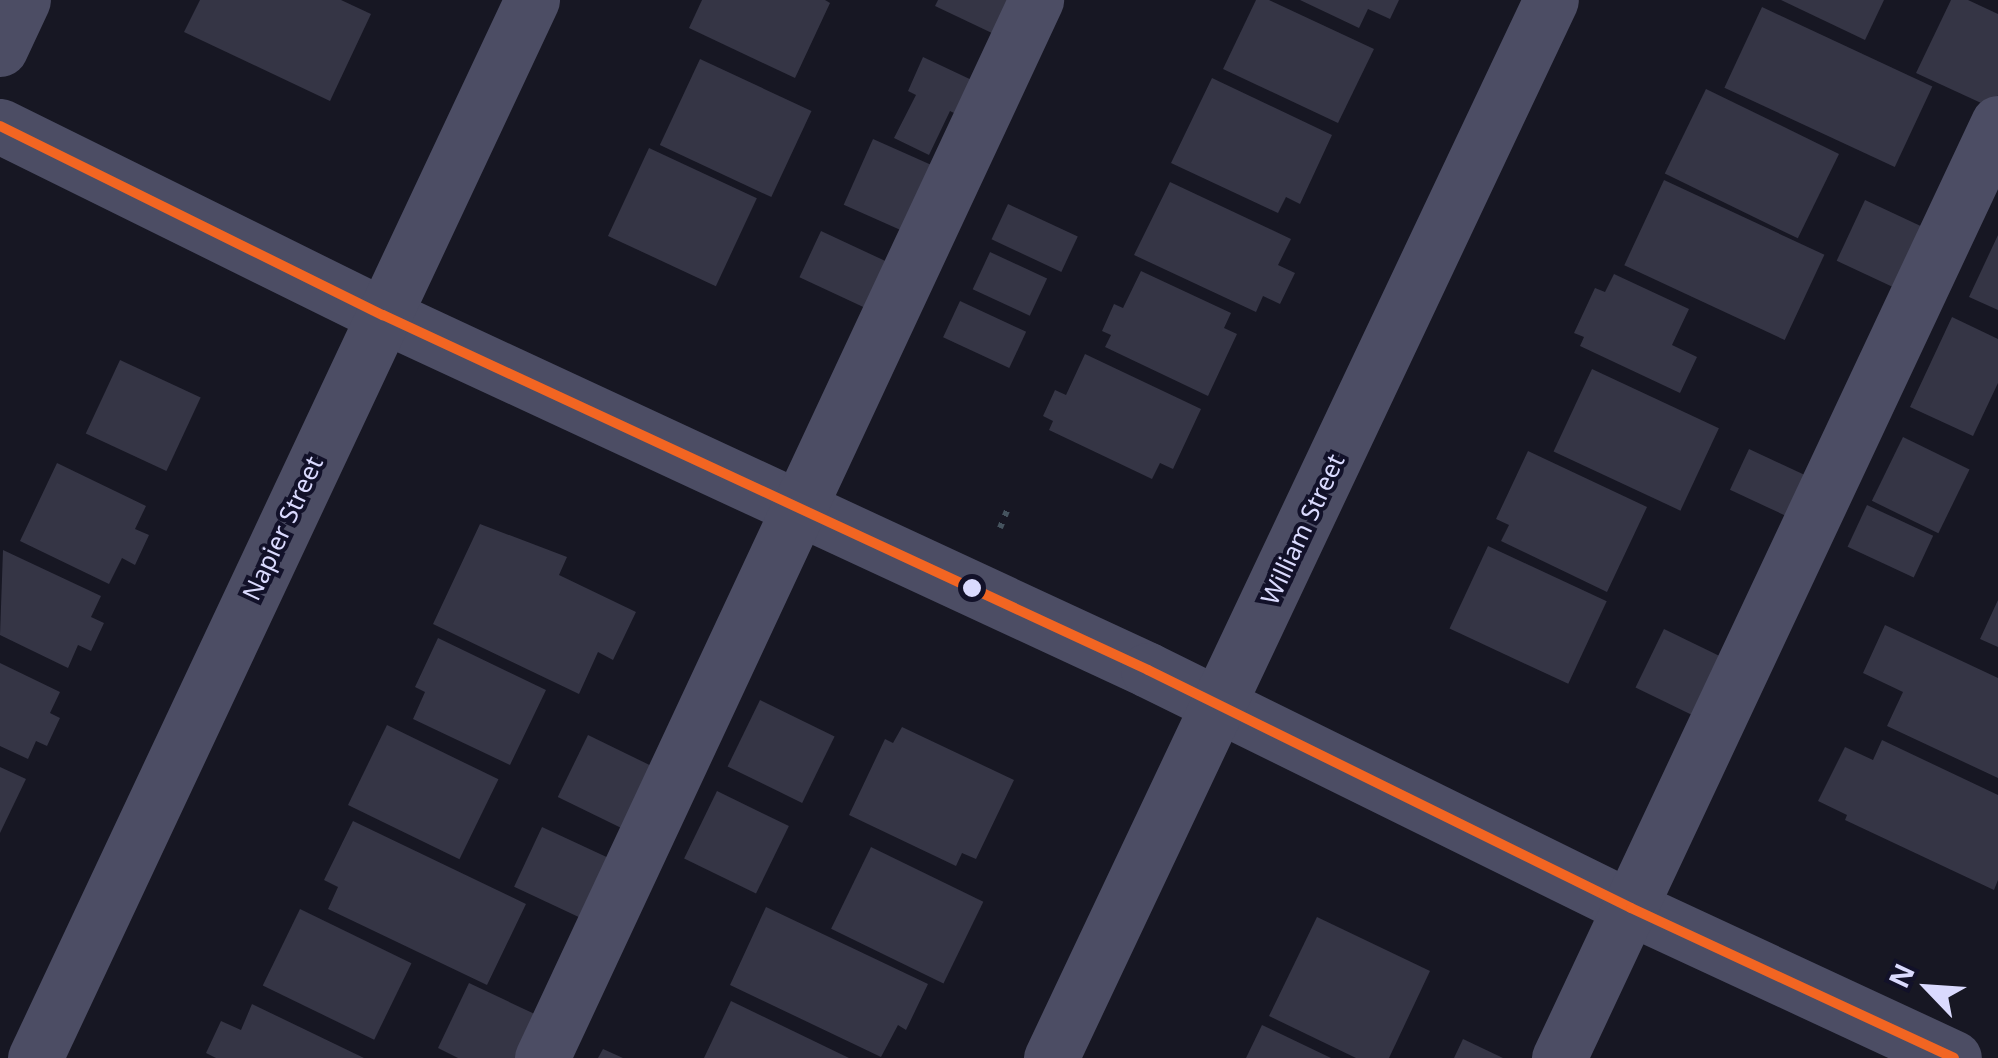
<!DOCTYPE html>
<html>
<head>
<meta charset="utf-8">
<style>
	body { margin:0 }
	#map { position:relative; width:1998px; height:1058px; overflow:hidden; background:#171723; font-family:"Noto Sans",sans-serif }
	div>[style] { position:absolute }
	.building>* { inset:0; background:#353545; transform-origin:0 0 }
	.path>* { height:6px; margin-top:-3px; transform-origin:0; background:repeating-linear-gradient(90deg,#45535e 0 5px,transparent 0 13px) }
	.minor>* { height:55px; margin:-27.5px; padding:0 27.5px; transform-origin:27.5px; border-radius:27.5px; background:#4c4d64 }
	.bus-1>* { height:10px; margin:-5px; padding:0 5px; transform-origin:5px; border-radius:5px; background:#f26522 }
	.dots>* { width:28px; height:28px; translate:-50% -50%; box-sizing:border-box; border:5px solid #121129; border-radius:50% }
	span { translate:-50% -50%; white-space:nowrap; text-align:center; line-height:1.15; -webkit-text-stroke:8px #121129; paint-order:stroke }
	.street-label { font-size:25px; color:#dadafe }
	.north { position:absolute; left:1878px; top:938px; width:100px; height:100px; -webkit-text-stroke:8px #121129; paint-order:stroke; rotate:295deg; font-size:28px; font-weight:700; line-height:40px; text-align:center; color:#dadafe }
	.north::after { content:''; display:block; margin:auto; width:35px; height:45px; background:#dadafe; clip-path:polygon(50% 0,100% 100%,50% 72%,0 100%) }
</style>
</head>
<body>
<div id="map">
	<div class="building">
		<i style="clip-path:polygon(200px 0,341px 0,371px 14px,330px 101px,184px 32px)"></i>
		<i style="clip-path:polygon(702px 0,825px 0,830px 3px,795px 78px,689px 28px)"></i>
		<i style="clip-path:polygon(938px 0,1009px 0,994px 34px,935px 6px)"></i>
		<i style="clip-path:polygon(1256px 0,1269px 0,1374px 49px,1338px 123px,1223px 69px)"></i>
		<i style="clip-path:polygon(1300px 0,1399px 0,1390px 19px,1368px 9px,1359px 28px)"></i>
		<i style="clip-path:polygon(1781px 0,1884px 0,1865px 40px)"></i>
		<i style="clip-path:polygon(1951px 0,1968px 0,1998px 14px,1998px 95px,1992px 108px,1916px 73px)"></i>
		<i style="left:1762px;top:7px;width:188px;height:89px;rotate:25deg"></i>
		<i style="clip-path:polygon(923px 57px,976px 82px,960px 116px,950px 111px,929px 155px,894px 138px,916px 95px,908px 91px)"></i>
		<i style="left:700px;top:59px;width:123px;height:95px;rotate:25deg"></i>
		<i style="clip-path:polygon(1212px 78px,1332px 135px,1300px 204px,1286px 197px,1278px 213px,1171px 163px)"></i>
		<i style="left:1706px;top:89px;width:148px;height:94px;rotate:26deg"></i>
		<i style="left:873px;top:139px;width:72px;height:72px;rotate:24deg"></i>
		<i style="left:649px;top:148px;width:119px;height:97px;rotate:25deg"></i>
		<i style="left:1664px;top:180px;width:177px;height:94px;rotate:25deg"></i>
		<i style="clip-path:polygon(1170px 182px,1291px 239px,1278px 265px,1295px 273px,1280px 304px,1263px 296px,1256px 312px,1134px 255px)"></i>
		<i style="left:1865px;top:200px;width:72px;height:67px;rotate:25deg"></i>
		<i style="left:1008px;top:204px;width:77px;height:39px;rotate:25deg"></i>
		<i style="left:821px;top:231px;width:74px;height:51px;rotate:25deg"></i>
		<i style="clip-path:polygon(1998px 235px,1998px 310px,1969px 297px)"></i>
		<i style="left:990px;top:252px;width:63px;height:41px;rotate:25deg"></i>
		<i style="clip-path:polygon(1141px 271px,1231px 313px,1224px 328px,1237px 334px,1208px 396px,1105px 347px,1111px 335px,1102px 331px,1114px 304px,1123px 308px)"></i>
		<i style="clip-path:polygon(1614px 274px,1689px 309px,1672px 345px,1697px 357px,1680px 393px,1580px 346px,1584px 337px,1574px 333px,1595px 288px,1605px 292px)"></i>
		<i style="left:960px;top:301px;width:73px;height:40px;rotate:25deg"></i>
		<i style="clip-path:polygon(1952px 317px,1998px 339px,1998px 383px,1973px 436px,1910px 407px)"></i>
		<i style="clip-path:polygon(1085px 354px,1201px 409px,1173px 469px,1160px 463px,1152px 479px,1049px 430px,1053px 421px,1043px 416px,1055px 390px,1066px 395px)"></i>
		<i style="left:120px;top:360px;width:89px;height:81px;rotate:25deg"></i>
		<i style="left:1592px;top:369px;width:140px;height:91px;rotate:25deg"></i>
		<i style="left:1903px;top:437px;width:74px;height:71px;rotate:26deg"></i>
		<i style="left:1749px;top:449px;width:71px;height:45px;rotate:25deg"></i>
		<i style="clip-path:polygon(1528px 451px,1647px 507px,1607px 592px,1501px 541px,1509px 525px,1496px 519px)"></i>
		<i style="clip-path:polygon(57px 463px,146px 506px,135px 529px,149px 535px,135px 565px,122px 558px,109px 584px,20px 541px)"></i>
		<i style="left:1867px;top:505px;width:73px;height:46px;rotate:25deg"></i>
		<i style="clip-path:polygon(480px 524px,567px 557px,559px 575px,636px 612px,613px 660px,598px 652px,579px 694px,433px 624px)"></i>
		<i style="left:1488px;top:546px;width:131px;height:91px;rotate:25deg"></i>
		<i style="clip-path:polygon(3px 550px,101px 596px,91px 617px,104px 623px,91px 651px,78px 645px,68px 668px,0 635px)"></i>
		<i style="clip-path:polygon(1998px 600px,1998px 647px,1980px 639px)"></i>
		<i style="clip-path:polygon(1885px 625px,1998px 678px,1998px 778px,1887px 726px,1903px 692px,1863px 673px)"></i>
		<i style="left:1664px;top:629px;width:71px;height:65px;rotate:26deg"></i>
		<i style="clip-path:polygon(438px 638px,546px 690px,510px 765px,413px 719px,425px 692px,415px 687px)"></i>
		<i style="clip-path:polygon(0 663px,60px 692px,50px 713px,60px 718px,47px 746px,36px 741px,28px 759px,0 746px)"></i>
		<i style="left:760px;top:700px;width:83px;height:74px;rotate:26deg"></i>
		<i style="left:387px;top:725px;width:124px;height:89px;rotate:26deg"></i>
		<i style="clip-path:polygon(902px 727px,1014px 780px,976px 859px,962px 853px,956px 866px,849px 815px,885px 739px,893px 743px)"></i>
		<i style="left:588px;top:735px;width:73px;height:69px;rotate:26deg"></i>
		<i style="clip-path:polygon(1882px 740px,1998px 795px,1998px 880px,1994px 890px,1845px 820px,1847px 815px,1818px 801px,1845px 747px,1873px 760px)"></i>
		<i style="clip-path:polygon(0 767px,26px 779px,0 833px)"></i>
		<i style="left:717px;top:791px;width:80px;height:75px;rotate:26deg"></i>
		<i style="clip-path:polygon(353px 821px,526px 904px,487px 985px,328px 909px,338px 887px,324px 880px)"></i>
		<i style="left:542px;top:827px;width:73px;height:66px;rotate:25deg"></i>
		<i style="left:871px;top:847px;width:125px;height:91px;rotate:26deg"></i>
		<i style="clip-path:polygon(766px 907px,928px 984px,906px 1030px,898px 1025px,881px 1057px,730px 985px)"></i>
		<i style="left:300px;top:909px;width:124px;height:85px;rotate:26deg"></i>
		<i style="clip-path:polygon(1317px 917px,1430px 971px,1389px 1058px,1356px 1058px,1269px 1016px)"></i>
		<i style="clip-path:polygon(469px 983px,541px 1017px,521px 1058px,458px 1058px,438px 1048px)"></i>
		<i style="clip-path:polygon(731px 1001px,849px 1058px,704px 1058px)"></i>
		<i style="clip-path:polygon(252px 1004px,364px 1058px,216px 1058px,206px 1053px,221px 1021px,241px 1030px)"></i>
		<i style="clip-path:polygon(1262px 1025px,1331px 1058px,1246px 1058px)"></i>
		<i style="clip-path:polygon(1463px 1039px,1503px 1058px,1454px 1058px)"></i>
		<i style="clip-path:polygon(603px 1049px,623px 1058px,598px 1058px)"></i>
	</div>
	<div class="path">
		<i style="left:1000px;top:528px;width:24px;rotate:-68deg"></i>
	</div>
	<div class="minor">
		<i style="left:0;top:49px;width:54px;rotate:-64.9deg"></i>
		<i style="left:0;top:126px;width:427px;rotate:26.3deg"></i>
		<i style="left:383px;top:315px;width:843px;rotate:24.89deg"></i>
		<i style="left:1148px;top:670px;width:538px;rotate:26.23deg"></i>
		<i style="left:1631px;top:908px;width:356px;rotate:24.9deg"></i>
		<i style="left:35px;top:1058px;width:1169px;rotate:-64.84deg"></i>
		<i style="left:542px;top:1058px;width:1168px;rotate:-64.97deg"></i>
		<i style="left:1051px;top:1058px;width:1170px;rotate:-64.71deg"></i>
		<i style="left:1559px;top:1058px;width:1033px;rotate:-64.85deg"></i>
	</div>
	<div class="bus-1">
		<i style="left:0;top:126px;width:427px;rotate:26.3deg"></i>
		<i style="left:383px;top:315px;width:843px;rotate:24.89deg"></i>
		<i style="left:1148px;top:670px;width:538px;rotate:26.23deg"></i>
		<i style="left:1631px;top:908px;width:356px;rotate:24.9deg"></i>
	</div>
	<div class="dots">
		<i style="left:972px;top:588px;background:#dadafe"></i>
	</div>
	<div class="street-label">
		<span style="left:282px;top:528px;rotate:-65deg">Napier Street</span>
		<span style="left:1302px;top:529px;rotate:-65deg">William Street</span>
	</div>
	<div class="north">N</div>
</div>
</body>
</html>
